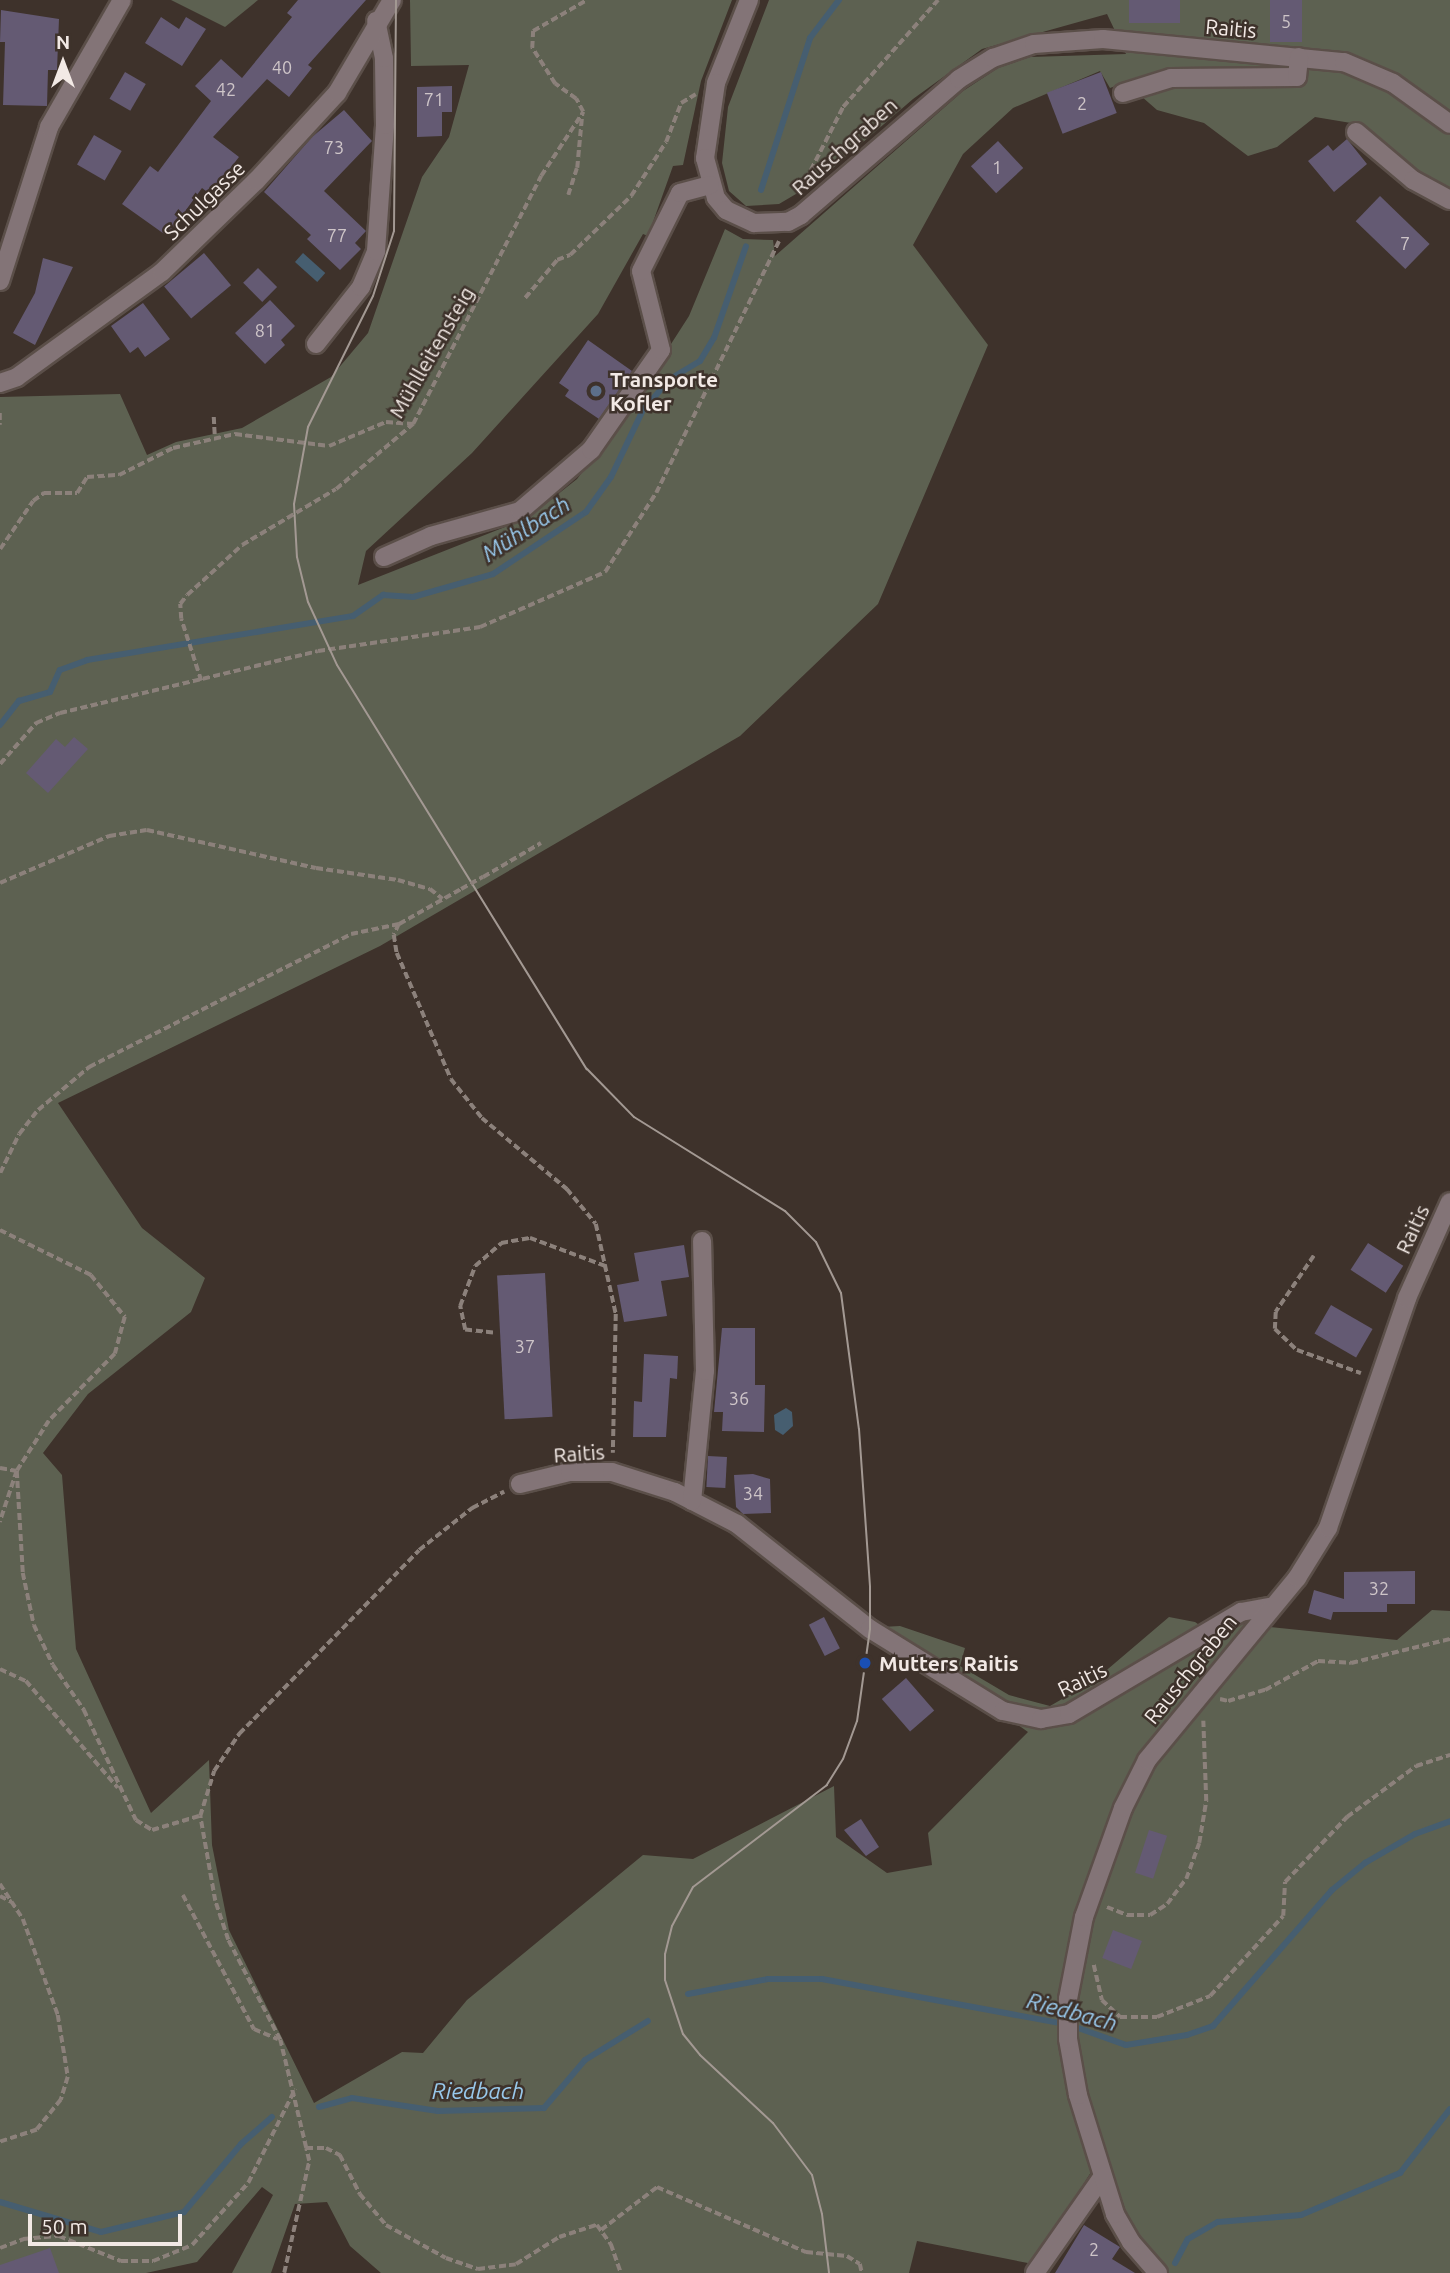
<!DOCTYPE html>
<html>
<head>
<meta charset="utf-8">
<style>
	body { margin:0 }
	#map { position:relative; width:1450px; height:2273px; overflow:hidden; background:#3e322b; font-family:Ubuntu,sans-serif }
	div>[style] { position:absolute }
	.green>* { inset:0; background:#5d6151 }
	.water>* { inset:0; background:#465e70; transform-origin:0 0 }
	.stream>* { height:6px; margin:-3px; padding:0 3px; transform-origin:3px; border-radius:3px; background:#465e70 }
	.building>* { inset:0; background:#645a73; transform-origin:0 0 }
	.path>* { height:3.5px; margin-top:-1.75px; transform-origin:0; background:repeating-linear-gradient(90deg,#8c817b 0 7px,transparent 0 10.5px) }
	.roads { filter:drop-shadow(2px 0 #5b4f49) drop-shadow(-2px 0 #5b4f49) drop-shadow(0 2px #5b4f49) drop-shadow(0 -2px #5b4f49) }
	.minor>* { height:18px; margin:-9px; padding:0 9px; transform-origin:9px; border-radius:9px; background:#837477 }
	.tram>* { height:2px; margin:-1px; padding:0 1px; transform-origin:1px; border-radius:1px; background:#a39993 }
	.path-bridge>* { height:3.5px; margin-top:-1.75px; transform-origin:0; background:repeating-linear-gradient(90deg,#8c817b 0 7px,transparent 0 10.5px) }
	.dots>* { width:19px; height:19px; translate:-50% -50%; box-sizing:border-box; border:4px solid #3e322b; border-radius:50% }
	span { translate:-50% -50%; white-space:nowrap; text-align:center; line-height:1.15; -webkit-text-stroke:5px #3e322b; paint-order:stroke }
	.number-label { font-size:18px; color:#cec5c8 }
	.number-label span { -webkit-text-stroke-width:0 }
	.street-label { font-size:21px; color:#f2e9e5 }
	.poi-label { font-size:21px; color:#f2e9e5; font-weight:700 }
	.left { translate:0 -50%; text-align:left }
	.water-label { font-size:23px; color:#98c8eb; font-style:italic }
	.north { position:absolute; left:28px; top:28px; width:70px; height:70px; -webkit-text-stroke:5px #3e322b; paint-order:stroke; rotate:0deg; font-size:19px; font-weight:700; line-height:28px; text-align:center; color:#f2e9e5 }
	.north::after { content:''; display:block; margin:auto; width:24px; height:32px; background:#f2e9e5; clip-path:polygon(50% 0,100% 100%,50% 72%,0 100%) }
	.scale { position:absolute; left:28px; top:2214px; width:154px; height:32px; box-sizing:border-box; border:4px solid #f2e9e5; border-top:0; padding-left:9px; font-size:21px; line-height:24px; white-space:nowrap; color:#f2e9e5; -webkit-text-stroke:5px #3e322b; paint-order:stroke }
</style>
</head>
<body>
<div id="map">
	<div class="green">
		<i style="clip-path:polygon(171px 0,258px 0,225px 27px)"></i>
		<i style="clip-path:polygon(410px 0,732px 0,701px 81px,683px 165px,673px 166px,648px 236px,643px 234px,598px 314px,472px 453px,366px 551px,358px 585px,528px 518px,577px 479px,626px 414px,689px 316px,725px 229px,743px 239px,773px 240px,775px 256px,963px 91px,998px 68px,1030px 57px,1126px 54px,1107px 14px,982px 49px,913px 99px,818px 181px,779px 204px,746px 206px,729px 191px,722px 163px,728px 107px,769px 0,1450px 0,1450px 193px,1429px 185px,1351px 123px,1315px 117px,1277px 147px,1248px 156px,1204px 123px,1157px 110px,1141px 96px,1137px 78px,1110px 88px,1100px 71px,1013px 108px,963px 154px,913px 245px,988px 345px,878px 604px,740px 736px,380px 946px,58px 1103px,142px 1228px,205px 1278px,191px 1312px,88px 1394px,43px 1453px,62px 1475px,76px 1649px,151px 1813px,209px 1760px,212px 1845px,229px 1930px,314px 2103px,402px 2052px,423px 2053px,467px 2000px,643px 1855px,693px 1859px,834px 1786px,836px 1837px,887px 1873px,932px 1865px,928px 1833px,1028px 1732px,881px 1627px,900px 1626px,965px 1648px,960px 1666px,1009px 1695px,1050px 1706px,1095px 1680px,1169px 1617px,1195px 1622px,1217px 1637px,1242px 1624px,1397px 1640px,1432px 1610px,1450px 1611px,1450px 2273px,1147px 2273px,1105px 2150px,1033px 2264px,917px 2241px,909px 2273px,381px 2273px,350px 2246px,327px 2202px,295px 2204px,271px 2273px,232px 2273px,273px 2195px,262px 2187px,197px 2262px,146px 2273px,0 2273px,0 397px,120px 394px,147px 455px,176px 442px,242px 428px,331px 377px,368px 333px,422px 177px,449px 137px,469px 65px,411px 66px)"></i>
	</div>
	<div class="water">
		<i style="left:303px;top:253px;width:30px;height:12px;rotate:42deg"></i>
		<i style="clip-path:polygon(786px 1408px,792px 1412px,793px 1426px,783px 1435px,775px 1430px,774px 1415px)"></i>
	</div>
	<div class="stream">
		<i style="left:761px;top:190px;width:160px;rotate:-72.1deg"></i>
		<i style="left:810px;top:38px;width:48px;rotate:-52.7deg"></i>
		<i style="left:0;top:725px;width:31px;rotate:-52deg"></i>
		<i style="left:19px;top:701px;width:32px;rotate:-16deg"></i>
		<i style="left:50px;top:692px;width:24px;rotate:-66deg"></i>
		<i style="left:60px;top:670px;width:29px;rotate:-20deg"></i>
		<i style="left:87px;top:660px;width:270px;rotate:-9.4deg"></i>
		<i style="left:353px;top:616px;width:37px;rotate:-35deg"></i>
		<i style="left:383px;top:595px;width:30px;rotate:4deg"></i>
		<i style="left:413px;top:597px;width:83px;rotate:-16deg"></i>
		<i style="left:493px;top:574px;width:112px;rotate:-33.7deg"></i>
		<i style="left:586px;top:512px;width:43px;rotate:-54.5deg"></i>
		<i style="left:611px;top:477px;width:74px;rotate:-64.5deg"></i>
		<i style="left:643px;top:410px;width:41px;rotate:-48.9deg"></i>
		<i style="left:670px;top:379px;width:35px;rotate:-31deg"></i>
		<i style="left:700px;top:361px;width:27px;rotate:-59deg"></i>
		<i style="left:714px;top:338px;width:97px;rotate:-70.8deg"></i>
		<i style="left:688px;top:1994px;width:81px;rotate:-10.6deg"></i>
		<i style="left:768px;top:1979px;width:54px"></i>
		<i style="left:822px;top:1979px;width:252px;rotate:10.5deg"></i>
		<i style="left:1070px;top:2025px;width:59px;rotate:19.7deg"></i>
		<i style="left:1126px;top:2045px;width:62px;rotate:-9.3deg"></i>
		<i style="left:1187px;top:2035px;width:28px;rotate:-19deg"></i>
		<i style="left:1213px;top:2026px;width:181px;rotate:-48.8deg"></i>
		<i style="left:1332px;top:1890px;width:43px;rotate:-39.3deg"></i>
		<i style="left:1365px;top:1863px;width:58px;rotate:-30.1deg"></i>
		<i style="left:1415px;top:1834px;width:37px;rotate:-20deg"></i>
		<i style="left:319px;top:2107px;width:34px;rotate:-15deg"></i>
		<i style="left:352px;top:2098px;width:87px;rotate:8.6deg"></i>
		<i style="left:438px;top:2111px;width:106px;rotate:-1.6deg"></i>
		<i style="left:544px;top:2108px;width:63px;rotate:-49.5deg"></i>
		<i style="left:585px;top:2060px;width:74px;rotate:-31.8deg"></i>
		<i style="left:0;top:2202px;width:105px;rotate:16.5deg"></i>
		<i style="left:101px;top:2232px;width:85px;rotate:-13.5deg"></i>
		<i style="left:184px;top:2212px;width:89px;rotate:-50deg"></i>
		<i style="left:241px;top:2144px;width:41px;rotate:-41.1deg"></i>
		<i style="left:1175px;top:2263px;width:27px;rotate:-62deg"></i>
		<i style="left:1188px;top:2239px;width:34px;rotate:-30deg"></i>
		<i style="left:1218px;top:2222px;width:83px;rotate:-4.8deg"></i>
		<i style="left:1301px;top:2215px;width:108px;rotate:-23deg"></i>
		<i style="left:1400px;top:2173px;width:81px;rotate:-52deg"></i>
	</div>
	<div class="building">
		<i style="clip-path:polygon(298px 0,366px 0,308px 65px,312px 68px,289px 97px,267px 79px,213px 137px,239px 157px,210px 194px,202px 188px,167px 236px,122px 204px,150px 166px,158px 172px,211px 101px,195px 86px,221px 59px,242px 78px,292px 17px,287px 13px)"></i>
		<i style="left:1129px;top:0;width:51px;height:23px"></i>
		<i style="left:1270px;top:0;width:32px;height:42px"></i>
		<i style="clip-path:polygon(1px 10px,59px 19px,57px 70px,48px 70px,47px 106px,3px 105px,5px 42px,0 42px)"></i>
		<i style="clip-path:polygon(161px 17px,179px 29px,186px 17px,206px 29px,182px 66px,145px 43px)"></i>
		<i style="left:125px;top:72px;width:24px;height:31px;rotate:30deg"></i>
		<i style="left:1101px;top:72px;width:44px;height:58px;rotate:69deg"></i>
		<i style="clip-path:polygon(452px 86px,452px 112px,442px 112px,442px 136px,417px 137px,417px 87px)"></i>
		<i style="clip-path:polygon(344px 110px,372px 141px,324px 191px,366px 231px,355px 243px,361px 249px,340px 270px,307px 239px,311px 235px,264px 192px,312px 137px)"></i>
		<i style="left:94px;top:135px;width:32px;height:34px;rotate:30deg"></i>
		<i style="clip-path:polygon(1347px 139px,1367px 164px,1334px 192px,1308px 161px,1328px 145px,1333px 151px)"></i>
		<i style="left:998px;top:141px;width:37px;height:37px;rotate:47deg"></i>
		<i style="left:1380px;top:196px;width:69px;height:35px;rotate:44deg"></i>
		<i style="left:204px;top:253px;width:42px;height:52px;rotate:50deg"></i>
		<i style="clip-path:polygon(43px 258px,73px 267px,35px 345px,13px 333px,35px 293px)"></i>
		<i style="left:258px;top:268px;width:27px;height:21px;rotate:45deg"></i>
		<i style="clip-path:polygon(270px 300px,295px 326px,281px 340px,285px 345px,265px 364px,235px 333px)"></i>
		<i style="clip-path:polygon(143px 303px,170px 339px,145px 357px,138px 347px,130px 353px,111px 326px)"></i>
		<i style="clip-path:polygon(588px 340px,632px 371px,599px 419px,565px 396px,569px 390px,559px 383px)"></i>
		<i style="clip-path:polygon(74px 737px,88px 749px,48px 793px,26px 773px,56px 739px,65px 747px)"></i>
		<i style="left:1368px;top:1243px;width:42px;height:32px;rotate:33deg"></i>
		<i style="clip-path:polygon(684px 1245px,689px 1277px,661px 1281px,667px 1316px,624px 1322px,617px 1285px,639px 1281px,634px 1253px)"></i>
		<i style="left:545px;top:1273px;width:144px;height:48px;rotate:87deg"></i>
		<i style="left:1331px;top:1305px;width:48px;height:33px;rotate:30deg"></i>
		<i style="clip-path:polygon(722px 1328px,755px 1328px,755px 1385px,765px 1385px,764px 1432px,722px 1431px,723px 1412px,714px 1412px)"></i>
		<i style="clip-path:polygon(644px 1354px,678px 1356px,677px 1379px,670px 1378px,666px 1437px,633px 1437px,634px 1401px,642px 1402px)"></i>
		<i style="left:708px;top:1456px;width:19px;height:31px;rotate:3deg"></i>
		<i style="clip-path:polygon(753px 1474px,770px 1479px,771px 1513px,743px 1514px,736px 1507px,734px 1475px)"></i>
		<i style="clip-path:polygon(1415px 1571px,1415px 1604px,1387px 1604px,1387px 1612px,1333px 1612px,1331px 1620px,1308px 1613px,1314px 1590px,1344px 1599px,1344px 1572px)"></i>
		<i style="left:824px;top:1617px;width:35px;height:17px;rotate:63deg"></i>
		<i style="left:906px;top:1678px;width:43px;height:32px;rotate:49deg"></i>
		<i style="clip-path:polygon(861px 1819px,879px 1847px,866px 1856px,844px 1830px)"></i>
		<i style="left:1149px;top:1830px;width:19px;height:45px;rotate:18deg"></i>
		<i style="left:1113px;top:1930px;width:31px;height:30px;rotate:21deg"></i>
		<i style="clip-path:polygon(1084px 2225px,1120px 2247px,1112px 2259px,1135px 2273px,1055px 2273px)"></i>
		<i style="clip-path:polygon(50px 2248px,59px 2273px,0 2273px,0 2265px)"></i>
	</div>
	<div class="path">
		<i style="left:801px;top:189px;width:92px;rotate:-62.9deg"></i>
		<i style="left:843px;top:107px;width:143px;rotate:-48.4deg"></i>
		<i style="left:568px;top:195px;width:28px;rotate:-72deg"></i>
		<i style="left:577px;top:168px;width:54px;rotate:-84.7deg"></i>
		<i style="left:525px;top:298px;width:50px;rotate:-49.9deg"></i>
		<i style="left:557px;top:260px;width:14px;rotate:-21deg"></i>
		<i style="left:570px;top:255px;width:85px;rotate:-44deg"></i>
		<i style="left:631px;top:196px;width:64px;rotate:-57.1deg"></i>
		<i style="left:666px;top:142px;width:42px;rotate:-69deg"></i>
		<i style="left:681px;top:103px;width:17px;rotate:-31deg"></i>
		<i style="left:0;top:413px;width:12px;rotate:90deg"></i>
		<i style="left:214px;top:417px;width:20px;rotate:87deg"></i>
		<i style="left:0;top:549px;width:58px;rotate:-55.5deg"></i>
		<i style="left:33px;top:501px;width:14px;rotate:-36deg"></i>
		<i style="left:44px;top:493px;width:33px"></i>
		<i style="left:77px;top:493px;width:19px;rotate:-58deg"></i>
		<i style="left:87px;top:477px;width:32px;rotate:-4deg"></i>
		<i style="left:119px;top:475px;width:60px;rotate:-26.6deg"></i>
		<i style="left:173px;top:448px;width:64px;rotate:-12.7deg"></i>
		<i style="left:235px;top:434px;width:95px;rotate:7.3deg"></i>
		<i style="left:329px;top:446px;width:62px;rotate:-22.8deg"></i>
		<i style="left:386px;top:422px;width:27px;rotate:4deg"></i>
		<i style="left:201px;top:681px;width:65px;rotate:-107.9deg"></i>
		<i style="left:181px;top:619px;width:15px;rotate:-94deg"></i>
		<i style="left:180px;top:604px;width:11px;rotate:-52deg"></i>
		<i style="left:187px;top:595px;width:74px;rotate:-42.3deg"></i>
		<i style="left:242px;top:545px;width:109px;rotate:-30.8deg"></i>
		<i style="left:336px;top:489px;width:101px;rotate:-40.2deg"></i>
		<i style="left:413px;top:424px;width:279px;rotate:-62.7deg"></i>
		<i style="left:541px;top:176px;width:77px;rotate:-56.7deg"></i>
		<i style="left:583px;top:112px;width:15px;rotate:-118deg"></i>
		<i style="left:576px;top:99px;width:26px;rotate:-144deg"></i>
		<i style="left:555px;top:84px;width:43px;rotate:-122.6deg"></i>
		<i style="left:532px;top:48px;width:17px;rotate:-87deg"></i>
		<i style="left:533px;top:31px;width:62px;rotate:-29.9deg"></i>
		<i style="left:0;top:764px;width:55px;rotate:-48.7deg"></i>
		<i style="left:36px;top:723px;width:26px;rotate:-23deg"></i>
		<i style="left:60px;top:713px;width:265px;rotate:-13.5deg"></i>
		<i style="left:318px;top:651px;width:164px;rotate:-8.4deg"></i>
		<i style="left:480px;top:627px;width:137px;rotate:-23.7deg"></i>
		<i style="left:605px;top:572px;width:94px;rotate:-57.2deg"></i>
		<i style="left:656px;top:493px;width:280px;rotate:-64deg"></i>
		<i style="left:483px;top:877px;width:67px;rotate:-30.4deg"></i>
		<i style="left:0;top:883px;width:119px;rotate:-23.3deg"></i>
		<i style="left:109px;top:836px;width:38px;rotate:-9deg"></i>
		<i style="left:147px;top:830px;width:173px;rotate:12.7deg"></i>
		<i style="left:316px;top:868px;width:83px;rotate:8.3deg"></i>
		<i style="left:398px;top:880px;width:33px;rotate:16deg"></i>
		<i style="left:430px;top:889px;width:16px;rotate:38deg"></i>
		<i style="left:399px;top:924px;width:12px;rotate:114deg"></i>
		<i style="left:394px;top:935px;width:18px;rotate:81deg"></i>
		<i style="left:397px;top:953px;width:137px;rotate:66.8deg"></i>
		<i style="left:451px;top:1079px;width:50px;rotate:51.5deg"></i>
		<i style="left:482px;top:1118px;width:111px;rotate:39.9deg"></i>
		<i style="left:567px;top:1189px;width:45px;rotate:50.4deg"></i>
		<i style="left:596px;top:1224px;width:92px;rotate:77.5deg"></i>
		<i style="left:616px;top:1314px;width:139px;rotate:91.2deg"></i>
		<i style="left:0;top:1173px;width:43px;rotate:-64deg"></i>
		<i style="left:19px;top:1134px;width:31px;rotate:-52deg"></i>
		<i style="left:38px;top:1110px;width:67px;rotate:-40.1deg"></i>
		<i style="left:89px;top:1067px;width:294px;rotate:-26.9deg"></i>
		<i style="left:351px;top:934px;width:49px;rotate:-11.8deg"></i>
		<i style="left:399px;top:924px;width:71px;rotate:-29.4deg"></i>
		<i style="left:0;top:1230px;width:102px;rotate:26.3deg"></i>
		<i style="left:91px;top:1275px;width:54px;rotate:51deg"></i>
		<i style="left:125px;top:1317px;width:38px;rotate:105deg"></i>
		<i style="left:115px;top:1354px;width:94px;rotate:134.6deg"></i>
		<i style="left:49px;top:1421px;width:59px;rotate:122.6deg"></i>
		<i style="left:17px;top:1471px;width:102px;rotate:86.6deg"></i>
		<i style="left:23px;top:1573px;width:53px;rotate:78.1deg"></i>
		<i style="left:34px;top:1625px;width:44px;rotate:64.6deg"></i>
		<i style="left:53px;top:1665px;width:55px;rotate:55.4deg"></i>
		<i style="left:84px;top:1710px;width:122px;rotate:64.7deg"></i>
		<i style="left:136px;top:1820px;width:19px;rotate:32deg"></i>
		<i style="left:152px;top:1830px;width:49px;rotate:-16.6deg"></i>
		<i style="left:1314px;top:1256px;width:68px;rotate:124.2deg"></i>
		<i style="left:1276px;top:1312px;width:17px;rotate:93deg"></i>
		<i style="left:1275px;top:1329px;width:30px;rotate:44deg"></i>
		<i style="left:1297px;top:1350px;width:68px;rotate:19.8deg"></i>
		<i style="left:493px;top:1333px;width:28px;rotate:-174deg"></i>
		<i style="left:465px;top:1330px;width:25px;rotate:-102deg"></i>
		<i style="left:460px;top:1306px;width:43px;rotate:-69.4deg"></i>
		<i style="left:475px;top:1266px;width:35px;rotate:-41deg"></i>
		<i style="left:501px;top:1243px;width:29px;rotate:-10deg"></i>
		<i style="left:530px;top:1238px;width:83px;rotate:20.4deg"></i>
		<i style="left:0;top:1468px;width:17px;rotate:10deg"></i>
		<i style="left:17px;top:1471px;width:54px;rotate:108.4deg"></i>
		<i style="left:0;top:1669px;width:29px;rotate:25deg"></i>
		<i style="left:26px;top:1681px;width:141px;rotate:49.3deg"></i>
		<i style="left:1220px;top:1699px;width:8px;rotate:14deg"></i>
		<i style="left:1228px;top:1701px;width:39px;rotate:-17deg"></i>
		<i style="left:1265px;top:1690px;width:60px;rotate:-28.7deg"></i>
		<i style="left:1318px;top:1661px;width:33px;rotate:3deg"></i>
		<i style="left:1351px;top:1663px;width:102px;rotate:-13.6deg"></i>
		<i style="left:0;top:1884px;width:42px;rotate:56.7deg"></i>
		<i style="left:23px;top:1919px;width:102px;rotate:70deg"></i>
		<i style="left:58px;top:2015px;width:63px;rotate:80.8deg"></i>
		<i style="left:68px;top:2077px;width:24px;rotate:107deg"></i>
		<i style="left:61px;top:2100px;width:38px;rotate:129deg"></i>
		<i style="left:37px;top:2130px;width:39px;rotate:162deg"></i>
		<i style="left:183px;top:1895px;width:152px;rotate:62.1deg"></i>
		<i style="left:254px;top:2029px;width:26px;rotate:23deg"></i>
		<i style="left:0;top:1896px;width:13px;rotate:27deg"></i>
		<i style="left:1107px;top:1907px;width:22px;rotate:22deg"></i>
		<i style="left:1127px;top:1915px;width:23px"></i>
		<i style="left:1150px;top:1915px;width:20px;rotate:-33deg"></i>
		<i style="left:1167px;top:1904px;width:31px;rotate:-53deg"></i>
		<i style="left:1186px;top:1879px;width:38px;rotate:-70deg"></i>
		<i style="left:1199px;top:1843px;width:43px;rotate:-80.5deg"></i>
		<i style="left:1206px;top:1801px;width:80px;rotate:-92.1deg"></i>
		<i style="left:1094px;top:1965px;width:36px;rotate:77deg"></i>
		<i style="left:1102px;top:2000px;width:25px;rotate:43deg"></i>
		<i style="left:1120px;top:2017px;width:37px"></i>
		<i style="left:1157px;top:2017px;width:57px;rotate:-21.6deg"></i>
		<i style="left:1210px;top:1996px;width:108px;rotate:-47.6deg"></i>
		<i style="left:1283px;top:1916px;width:34px;rotate:-87deg"></i>
		<i style="left:1285px;top:1882px;width:90px;rotate:-46.4deg"></i>
		<i style="left:1347px;top:1817px;width:86px;rotate:-36.5deg"></i>
		<i style="left:1416px;top:1766px;width:36px;rotate:-18deg"></i>
		<i style="left:306px;top:2148px;width:20px"></i>
		<i style="left:326px;top:2148px;width:16px;rotate:27deg"></i>
		<i style="left:340px;top:2155px;width:44px;rotate:62.9deg"></i>
		<i style="left:360px;top:2194px;width:40px;rotate:50deg"></i>
		<i style="left:386px;top:2225px;width:68px;rotate:28.8deg"></i>
		<i style="left:446px;top:2258px;width:34px;rotate:19deg"></i>
		<i style="left:478px;top:2269px;width:38px;rotate:-7deg"></i>
		<i style="left:516px;top:2264px;width:51px;rotate:-32.1deg"></i>
		<i style="left:559px;top:2237px;width:40px;rotate:-18deg"></i>
		<i style="left:597px;top:2225px;width:24px;rotate:54deg"></i>
		<i style="left:611px;top:2244px;width:31px;rotate:71deg"></i>
		<i style="left:601px;top:2230px;width:71px;rotate:-37.5deg"></i>
		<i style="left:657px;top:2187px;width:163px;rotate:23.6deg"></i>
		<i style="left:806px;top:2252px;width:41px;rotate:5.6deg"></i>
		<i style="left:847px;top:2256px;width:15px;rotate:32deg"></i>
		<i style="left:860px;top:2264px;width:9px;rotate:77deg"></i>
		<i style="left:0;top:2248px;width:25px;rotate:-21deg"></i>
		<i style="left:23px;top:2239px;width:36px;rotate:-5deg"></i>
		<i style="left:59px;top:2236px;width:67px;rotate:22deg"></i>
		<i style="left:121px;top:2261px;width:32px"></i>
		<i style="left:153px;top:2261px;width:42px;rotate:-22.3deg"></i>
		<i style="left:192px;top:2245px;width:84px;rotate:-47.9deg"></i>
		<i style="left:248px;top:2183px;width:105px;rotate:-63.4deg"></i>
		<i style="left:284px;top:2273px;width:115px;rotate:-77.4deg"></i>
		<i style="left:309px;top:2161px;width:13px;rotate:-103deg"></i>
		<i style="left:306px;top:2148px;width:111px;rotate:-103.5deg"></i>
		<i style="left:280px;top:2040px;width:113px;rotate:-117.5deg"></i>
		<i style="left:228px;top:1940px;width:41px;rotate:-108.4deg"></i>
		<i style="left:215px;top:1901px;width:86px;rotate:-100deg"></i>
		<i style="left:200px;top:1816px;width:47px;rotate:-72.7deg"></i>
		<i style="left:214px;top:1771px;width:45px;rotate:-56deg"></i>
		<i style="left:239px;top:1734px;width:257px;rotate:-45.6deg"></i>
		<i style="left:419px;top:1550px;width:68px;rotate:-38.4deg"></i>
		<i style="left:472px;top:1508px;width:36px;rotate:-27deg"></i>
	</div>
	<div class="roads">
		<div class="minor">
			<i style="left:749px;top:0;width:89px;rotate:111.7deg"></i>
			<i style="left:716px;top:83px;width:76px;rotate:98.3deg"></i>
			<i style="left:705px;top:158px;width:41px;rotate:74.6deg"></i>
			<i style="left:716px;top:198px;width:16px;rotate:50deg"></i>
			<i style="left:726px;top:210px;width:31px;rotate:25deg"></i>
			<i style="left:754px;top:223px;width:34px;rotate:-2deg"></i>
			<i style="left:788px;top:222px;width:15px;rotate:-28deg"></i>
			<i style="left:801px;top:215px;width:208px;rotate:-40.7deg"></i>
			<i style="left:959px;top:79px;width:40px;rotate:-32deg"></i>
			<i style="left:993px;top:58px;width:43px;rotate:-18.9deg"></i>
			<i style="left:1034px;top:44px;width:69px;rotate:-4.1deg"></i>
			<i style="left:1103px;top:39px;width:242px;rotate:5.5deg"></i>
			<i style="left:1344px;top:62px;width:53px;rotate:23.2deg"></i>
			<i style="left:1393px;top:83px;width:70px;rotate:35.7deg"></i>
			<i style="left:1123px;top:93px;width:50px;rotate:-17.4deg"></i>
			<i style="left:1171px;top:78px;width:126px;rotate:-0.5deg"></i>
			<i style="left:1297px;top:77px;width:20px;rotate:-84deg"></i>
			<i style="left:1356px;top:132px;width:75px;rotate:40.1deg"></i>
			<i style="left:1413px;top:180px;width:42px;rotate:28.4deg"></i>
			<i style="left:0;top:281px;width:162px;rotate:-72.3deg"></i>
			<i style="left:49px;top:127px;width:146px;rotate:-60.1deg"></i>
			<i style="left:316px;top:344px;width:73px;rotate:-51.7deg"></i>
			<i style="left:361px;top:287px;width:39px;rotate:-67deg"></i>
			<i style="left:376px;top:251px;width:126px;rotate:-85.9deg"></i>
			<i style="left:385px;top:125px;width:67px;rotate:-90.9deg"></i>
			<i style="left:384px;top:58px;width:38px;rotate:-102deg"></i>
			<i style="left:0;top:383px;width:18px;rotate:-19deg"></i>
			<i style="left:17px;top:377px;width:179px;rotate:-35.9deg"></i>
			<i style="left:162px;top:272px;width:131px;rotate:-44.1deg"></i>
			<i style="left:256px;top:181px;width:120px;rotate:-47.4deg"></i>
			<i style="left:337px;top:93px;width:108px;rotate:-59.4deg"></i>
			<i style="left:384px;top:557px;width:51px;rotate:-24.1deg"></i>
			<i style="left:431px;top:536px;width:92px;rotate:-15.7deg"></i>
			<i style="left:520px;top:511px;width:94px;rotate:-40.7deg"></i>
			<i style="left:591px;top:450px;width:122px;rotate:-55deg"></i>
			<i style="left:661px;top:350px;width:81px;rotate:-104.2deg"></i>
			<i style="left:641px;top:271px;width:87px;rotate:-63.4deg"></i>
			<i style="left:680px;top:193px;width:31px;rotate:-15deg"></i>
			<i style="left:520px;top:1484px;width:51px;rotate:-13.5deg"></i>
			<i style="left:570px;top:1472px;width:42px"></i>
			<i style="left:612px;top:1472px;width:66px;rotate:17.6deg"></i>
			<i style="left:675px;top:1492px;width:70px;rotate:27.3deg"></i>
			<i style="left:737px;top:1524px;width:169px;rotate:38.3deg"></i>
			<i style="left:870px;top:1629px;width:156px;rotate:31.7deg"></i>
			<i style="left:1003px;top:1711px;width:39px;rotate:12deg"></i>
			<i style="left:1041px;top:1719px;width:28px;rotate:-10deg"></i>
			<i style="left:1069px;top:1714px;width:200px;rotate:-30.7deg"></i>
			<i style="left:1241px;top:1612px;width:29px;rotate:-10deg"></i>
			<i style="left:692px;top:1501px;width:131px;rotate:-84.3deg"></i>
			<i style="left:705px;top:1371px;width:130px;rotate:-91.3deg"></i>
			<i style="left:1035px;top:2273px;width:118px;rotate:-55deg"></i>
			<i style="left:1158px;top:2273px;width:41px;rotate:-131.1deg"></i>
			<i style="left:1131px;top:2242px;width:32px;rotate:-120deg"></i>
			<i style="left:1115px;top:2214px;width:125px;rotate:-107.3deg"></i>
			<i style="left:1078px;top:2095px;width:57px;rotate:-100.1deg"></i>
			<i style="left:1068px;top:2039px;width:40px;rotate:-90deg"></i>
			<i style="left:1068px;top:1999px;width:84px;rotate:-79deg"></i>
			<i style="left:1084px;top:1917px;width:116px;rotate:-70.3deg"></i>
			<i style="left:1123px;top:1808px;width:54px;rotate:-63.4deg"></i>
			<i style="left:1147px;top:1760px;width:236px;rotate:-50.5deg"></i>
			<i style="left:1297px;top:1578px;width:59px;rotate:-58.2deg"></i>
			<i style="left:1328px;top:1528px;width:243px;rotate:-71deg"></i>
			<i style="left:1407px;top:1298px;width:105px;rotate:-65.9deg"></i>
		</div>
	</div>
	<div class="tram">
		<i style="left:396px;top:0;width:231px;rotate:90.5deg"></i>
		<i style="left:394px;top:231px;width:68px;rotate:107.9deg"></i>
		<i style="left:373px;top:296px;width:146px;rotate:116.4deg"></i>
		<i style="left:308px;top:427px;width:78px;rotate:100.3deg"></i>
		<i style="left:294px;top:504px;width:53px;rotate:86.8deg"></i>
		<i style="left:297px;top:557px;width:46px;rotate:76.3deg"></i>
		<i style="left:308px;top:602px;width:69px;rotate:65.3deg"></i>
		<i style="left:337px;top:665px;width:475px;rotate:58.3deg"></i>
		<i style="left:587px;top:1069px;width:67px;rotate:45.6deg"></i>
		<i style="left:634px;top:1117px;width:178px;rotate:31.9deg"></i>
		<i style="left:785px;top:1211px;width:44px;rotate:45deg"></i>
		<i style="left:816px;top:1242px;width:57px;rotate:63.9deg"></i>
		<i style="left:841px;top:1293px;width:137px;rotate:82.5deg"></i>
		<i style="left:859px;top:1429px;width:158px;rotate:86deg"></i>
		<i style="left:870px;top:1587px;width:42px;rotate:90deg"></i>
		<i style="left:870px;top:1629px;width:93px;rotate:98deg"></i>
		<i style="left:857px;top:1721px;width:40px;rotate:110.2deg"></i>
		<i style="left:843px;top:1759px;width:31px;rotate:122deg"></i>
		<i style="left:827px;top:1785px;width:168px;rotate:142.7deg"></i>
		<i style="left:693px;top:1887px;width:44px;rotate:118.3deg"></i>
		<i style="left:672px;top:1926px;width:29px;rotate:104deg"></i>
		<i style="left:665px;top:1954px;width:26px;rotate:90deg"></i>
		<i style="left:665px;top:1980px;width:57px;rotate:71.6deg"></i>
		<i style="left:683px;top:2034px;width:27px;rotate:51deg"></i>
		<i style="left:700px;top:2055px;width:100px;rotate:43deg"></i>
		<i style="left:773px;top:2123px;width:65px;rotate:53.1deg"></i>
		<i style="left:812px;top:2175px;width:40px;rotate:75.6deg"></i>
		<i style="left:822px;top:2214px;width:59px;rotate:83.2deg"></i>
	</div>
	<div class="path-bridge">
		<i style="left:461px;top:889px;width:25px;rotate:-29deg"></i>
	</div>
	<div class="dots">
		<i style="left:596px;top:391px;background:#5c6f8a"></i>
		<i style="left:865px;top:1663px;background:#1a4fb4"></i>
	</div>
	<div class="number-label">
		<span style="left:1286px;top:21px">5</span>
		<span style="left:282px;top:67px">40</span>
		<span style="left:226px;top:89px">42</span>
		<span style="left:434px;top:99px">71</span>
		<span style="left:1082px;top:103px">2</span>
		<span style="left:334px;top:147px">73</span>
		<span style="left:997px;top:167px">1</span>
		<span style="left:337px;top:235px">77</span>
		<span style="left:1405px;top:243px">7</span>
		<span style="left:265px;top:330px">81</span>
		<span style="left:525px;top:1346px">37</span>
		<span style="left:739px;top:1398px">36</span>
		<span style="left:753px;top:1493px">34</span>
		<span style="left:1379px;top:1588px">32</span>
		<span style="left:1094px;top:2249px">2</span>
	</div>
	<div class="street-label">
		<span style="left:1231px;top:28px;rotate:5deg">Raitis</span>
		<span style="left:844px;top:146px;rotate:-42deg">Rauschgraben</span>
		<span style="left:204px;top:200px;rotate:-44deg">Schulgasse</span>
		<span style="left:431px;top:352px;rotate:-60deg">Mühlleitensteig</span>
		<span style="left:1412px;top:1229px;rotate:-65deg">Raitis</span>
		<span style="left:579px;top:1453px;rotate:-4deg">Raitis</span>
		<span style="left:1190px;top:1669px;rotate:-51deg">Rauschgraben</span>
		<span style="left:1082px;top:1679px;rotate:-26deg">Raitis</span>
	</div>
	<div class="poi-label">
		<span class="left" style="left:610px;top:391px">Transporte<br>Kofler</span>
		<span class="left" style="left:879px;top:1663px">Mutters Raitis</span>
	</div>
	<div class="water-label">
		<span style="left:526px;top:529px;rotate:-33deg">Mühlbach</span>
		<span style="left:1072px;top:2012px;rotate:15deg">Riedbach</span>
		<span style="left:478px;top:2091px">Riedbach</span>
	</div>
	<div class="north">N</div>
	<div class="scale">50 m</div>
</div>
</body>
</html>
